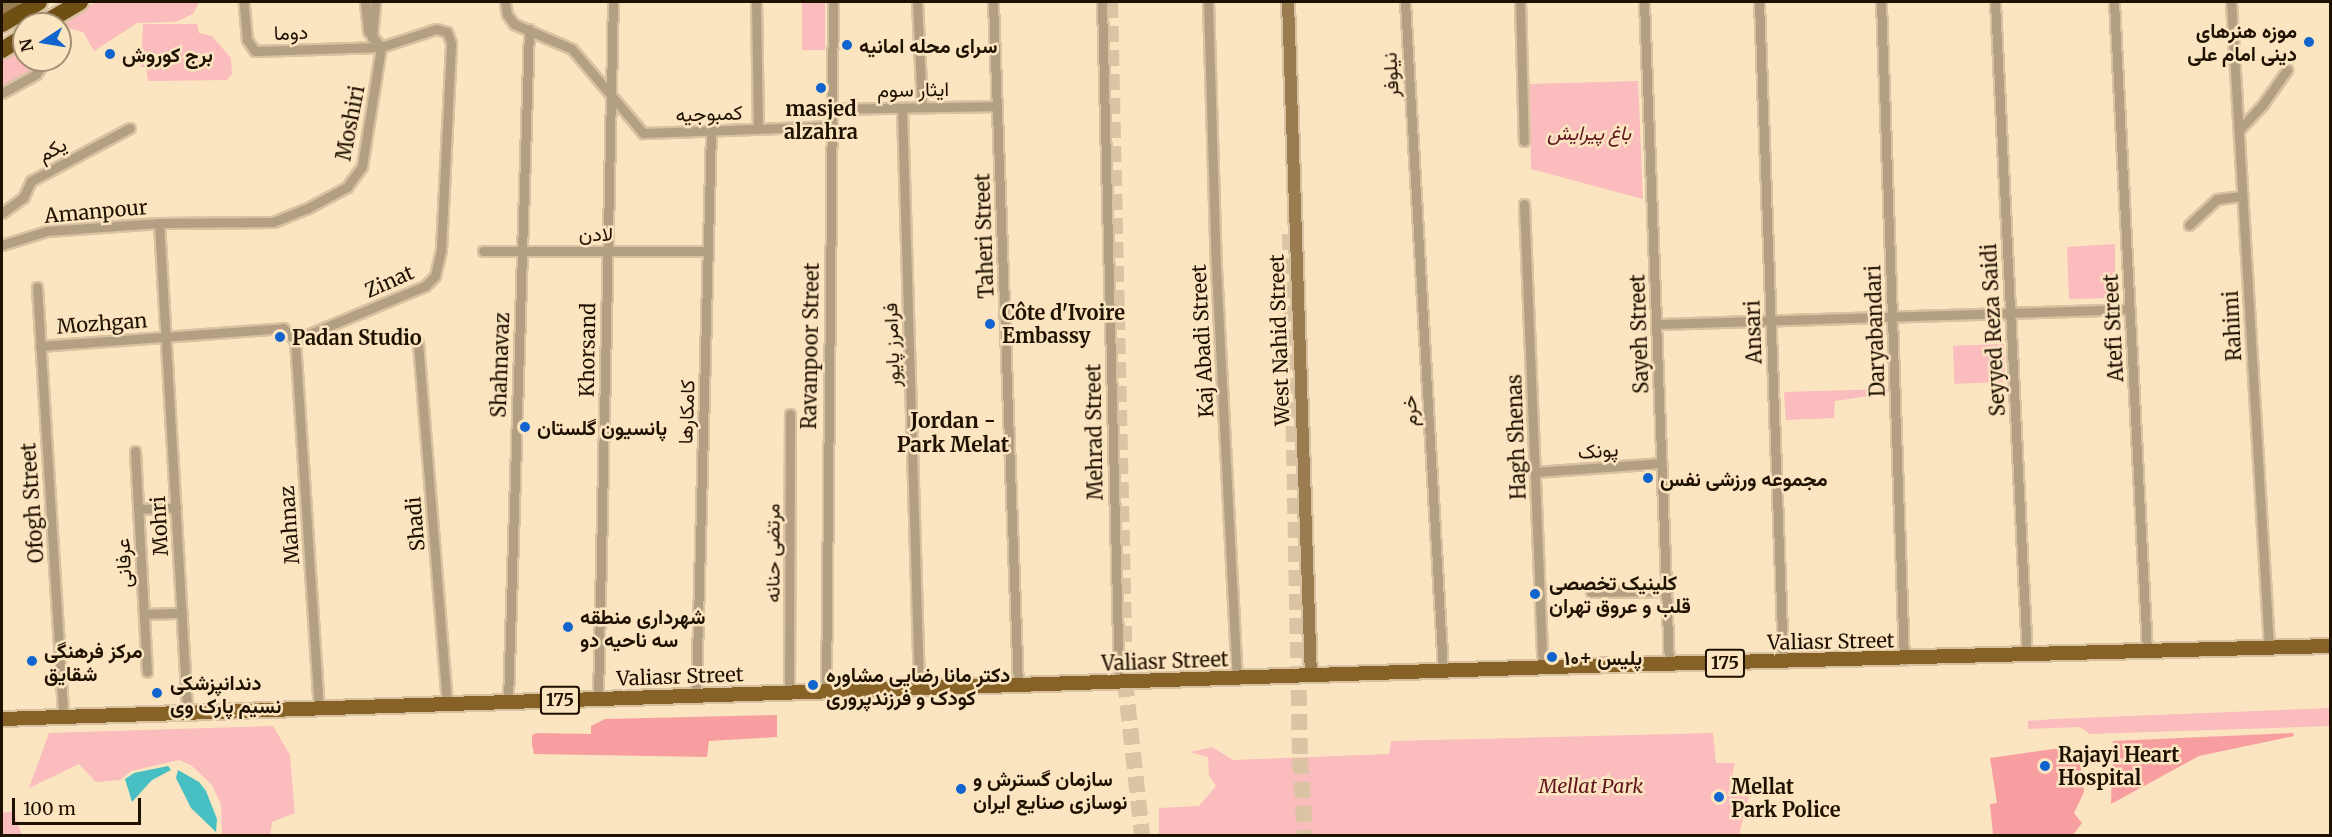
<!DOCTYPE html>
<html>
<head>
<meta charset="utf-8">
<style>
	body { margin:0 }
	#map { position:relative; width:2332px; height:837px; overflow:hidden; background:#fbe4c0; font-family:Merriweather,Vazirmatn,serif }
	div>[style] { position:absolute }
	.green>* { inset:0; background:#fabcbd; transform-origin:0 0 }
	.forest>* { inset:0; background:#f69ea0 }
	.water>* { inset:0; background:#47bfc3 }
	.highway-tunnel>* { height:16px; margin-top:-8px; transform-origin:0; background:repeating-linear-gradient(90deg,#dac4a3 0 16px,transparent 0 24px) }
	.roads { filter:drop-shadow(2px 0 #d8c2a1) drop-shadow(-2px 0 #d8c2a1) drop-shadow(0 2px #d8c2a1) drop-shadow(0 -2px #d8c2a1) }
	.street>* { height:9px; margin:-4.5px; padding:0 4.5px; transform-origin:4.5px; border-radius:4.5px; background:#b39f82 }
	.secondary>* { height:12px; margin:-6px; padding:0 6px; transform-origin:6px; border-radius:6px; background:#997c4f }
	.primary>* { height:14px; margin:-7px; padding:0 7px; transform-origin:7px; border-radius:7px; background:#866226 }
	.highway>* { height:16px; margin:-8px; padding:0 8px; transform-origin:8px; border-radius:8px; background:#6f4f14 }
	.dots>* { width:16px; height:16px; translate:-50% -50%; box-sizing:border-box; border:3px solid #fbe4c0; border-radius:50% }
	span { translate:-50% -50%; white-space:nowrap; text-align:center; line-height:1.15; -webkit-text-stroke:5px #fbe4c0; paint-order:stroke }
	.shield-label span { padding:2px 4px; background:#fbe4c0; border:2px solid; border-radius:4px; -webkit-text-stroke-width:0 }
	.shield-label { font-size:18px; color:#1f1100; font-weight:700 }
	.poi-label { font-size:20px; color:#1f1100; font-weight:700 }
	.right { translate:-100% -50%; text-align:right }
	.left { translate:0 -50%; text-align:left }
	.street-label { font-size:20px; color:#1f1100 }
	.park-label { font-size:20px; color:#60141e; font-style:italic }
	.neighbourhood-label { font-size:21px; color:#1f1100; font-weight:700 }
	.frame { position:absolute; inset:0; border:3px solid #1f1100; pointer-events:none }
	.north { position:absolute; left:12px; top:12px; width:60px; height:60px; box-sizing:border-box; background:#fbe4c0; border:2px solid #a39073; border-radius:50%; rotate:258deg; font-size:16px; font-weight:700; line-height:24px; text-align:center; color:#1f1100 }
	.north::after { content:''; display:block; margin:auto; width:21px; height:27px; background:#1163cd; clip-path:polygon(50% 0,100% 100%,50% 72%,0 100%) }
	.scale { position:absolute; left:12px; top:798px; width:129px; height:27px; box-sizing:border-box; border:3px solid #1f1100; border-top:0; padding-left:8px; font-size:18px; line-height:21px; white-space:nowrap; color:#1f1100; -webkit-text-stroke:4px #fbe4c0; paint-order:stroke }
</style>
</head>
<body>
<div id="map">
	<div class="green">
		<i style="clip-path:polygon(96px 2px,199px 2px,193px 14px,175px 22px,137px 23px,94px 51px,83px 32px,63px 27px,60px 31px,58px 24px)"></i>
		<i style="left:802px;top:2px;width:23px;height:48px"></i>
		<i style="clip-path:polygon(143px 24px,197px 24px,199px 33px,212px 36px,231px 58px,232px 74px,227px 80px,148px 81px,146px 67px,141px 67px)"></i>
		<i style="clip-path:polygon(24px 45px,24px 60px,39px 60px,29px 74px,2px 90px,2px 59px)"></i>
		<i style="clip-path:polygon(1638px 81px,1643px 199px,1531px 169px,1530px 84px)"></i>
		<i style="clip-path:polygon(2115px 244px,2115px 292px,2110px 298px,2069px 299px,2067px 247px)"></i>
		<i style="left:2004px;top:344px;width:38px;height:51px;rotate:88deg"></i>
		<i style="clip-path:polygon(1888px 389px,1888px 393px,1835px 401px,1834px 418px,1786px 420px,1784px 392px)"></i>
		<i style="clip-path:polygon(2330px 708px,2330px 726px,2090px 734px,2080px 727px,2028px 729px,2028px 721px,2054px 719px)"></i>
		<i style="clip-path:polygon(273px 726px,290px 755px,295px 813px,272px 822px,270px 835px,222px 835px,221px 804px,212px 785px,191px 765px,179px 760px,131px 771px,120px 780px,96px 782px,79px 764px,29px 788px,49px 733px)"></i>
		<i style="clip-path:polygon(1713px 733px,1716px 763px,1735px 763px,1729px 789px,1749px 796px,1739px 835px,1159px 835px,1159px 808px,1199px 806px,1216px 786px,1209px 775px,1208px 757px,1190px 752px,1212px 747px,1233px 760px,1389px 754px,1391px 741px)"></i>
		<i style="clip-path:polygon(13px 811px,22px 835px,2px 835px,3px 813px)"></i>
	</div>
	<div class="forest">
		<i style="clip-path:polygon(777px 715px,777px 737px,709px 741px,707px 757px,534px 754px,532px 744px,532px 735px,537px 733px,591px 734px,591px 726px,605px 719px)"></i>
		<i style="clip-path:polygon(2293px 733px,2294px 736px,2199px 756px,2111px 804px,2113px 741px)"></i>
		<i style="clip-path:polygon(2060px 748px,2075px 752px,2081px 768px,2084px 792px,2074px 813px,2082px 823px,2073px 835px,1993px 835px,1990px 804px,1997px 803px,1990px 758px)"></i>
	</div>
	<div class="water">
		<i style="clip-path:polygon(168px 766px,171px 770px,152px 780px,132px 802px,125px 779px,134px 773px)"></i>
		<i style="clip-path:polygon(178px 770px,199px 782px,206px 791px,217px 819px,216px 832px,191px 808px,176px 778px)"></i>
	</div>
	<div class="highway-tunnel">
		<i style="left:1110px;top:2px;width:679px;rotate:88.73deg"></i>
		<i style="left:1125px;top:681px;width:156px;rotate:83.7deg"></i>
		<i style="left:1290px;top:234px;width:524px;rotate:88.91deg"></i>
		<i style="left:1300px;top:758px;width:78px;rotate:86.3deg"></i>
	</div>
	<div class="roads">
		<div class="street">
			<i style="left:365px;top:2px;width:29px;rotate:84deg"></i>
			<i style="left:368px;top:31px;width:21px;rotate:51deg"></i>
			<i style="left:505px;top:2px;width:12px;rotate:81deg"></i>
			<i style="left:507px;top:14px;width:12px;rotate:55deg"></i>
			<i style="left:514px;top:24px;width:63px;rotate:23.3deg"></i>
			<i style="left:572px;top:49px;width:110px;rotate:49.8deg"></i>
			<i style="left:643px;top:133px;width:187px;rotate:-2.1deg"></i>
			<i style="left:756px;top:2px;width:127px;rotate:89.1deg"></i>
			<i style="left:917px;top:2px;width:105px;rotate:87.3deg"></i>
			<i style="left:993px;top:2px;width:684px;rotate:87.91deg"></i>
			<i style="left:1102px;top:2px;width:680px;rotate:88.57deg"></i>
			<i style="left:1208px;top:2px;width:265px;rotate:88.3deg"></i>
			<i style="left:1216px;top:267px;width:412px;rotate:87.1deg"></i>
			<i style="left:1405px;top:2px;width:671px;rotate:86.75deg"></i>
			<i style="left:1520px;top:2px;width:139px;rotate:88.4deg"></i>
			<i style="left:1644px;top:2px;width:662px;rotate:87.84deg"></i>
			<i style="left:1759px;top:2px;width:659px;rotate:87.91deg"></i>
			<i style="left:1881px;top:2px;width:658px;rotate:88deg"></i>
			<i style="left:1995px;top:2px;width:655px;rotate:87.2deg"></i>
			<i style="left:2114px;top:2px;width:651px;rotate:87.09deg"></i>
			<i style="left:2231px;top:2px;width:647px;rotate:86.63deg"></i>
			<i style="left:372px;top:38px;width:36px;rotate:-85deg"></i>
			<i style="left:2px;top:93px;width:39px;rotate:-29deg"></i>
			<i style="left:36px;top:74px;width:17px;rotate:-57deg"></i>
			<i style="left:902px;top:108px;width:581px;rotate:88.32deg"></i>
			<i style="left:830px;top:109px;width:167px;rotate:-1deg"></i>
			<i style="left:2239px;top:130px;width:35px;rotate:-47deg"></i>
			<i style="left:2263px;top:104px;width:42px;rotate:-54.8deg"></i>
			<i style="left:1524px;top:204px;width:464px;rotate:87.7deg"></i>
			<i style="left:2px;top:213px;width:26px;rotate:-36deg"></i>
			<i style="left:23px;top:198px;width:19px;rotate:-65deg"></i>
			<i style="left:31px;top:181px;width:112px;rotate:-28.2deg"></i>
			<i style="left:159px;top:223px;width:491px;rotate:86.7deg"></i>
			<i style="left:2189px;top:225px;width:38px;rotate:-43deg"></i>
			<i style="left:2217px;top:199px;width:25px;rotate:-7deg"></i>
			<i style="left:2px;top:245px;width:47px;rotate:-17.3deg"></i>
			<i style="left:47px;top:231px;width:112px;rotate:-4.1deg"></i>
			<i style="left:159px;top:223px;width:114px;rotate:-0.5deg"></i>
			<i style="left:273px;top:222px;width:35px;rotate:-22deg"></i>
			<i style="left:306px;top:209px;width:47px;rotate:-28.2deg"></i>
			<i style="left:347px;top:187px;width:26px;rotate:-54deg"></i>
			<i style="left:362px;top:166px;width:121px;rotate:-80.9deg"></i>
			<i style="left:483px;top:251px;width:225px"></i>
			<i style="left:37px;top:287px;width:431px;rotate:86.5deg"></i>
			<i style="left:1657px;top:324px;width:473px;rotate:-1.8deg"></i>
			<i style="left:295px;top:340px;width:369px;rotate:86.3deg"></i>
			<i style="left:418px;top:343px;width:361px;rotate:85.4deg"></i>
			<i style="left:40px;top:346px;width:244px;rotate:-4.2deg"></i>
			<i style="left:283px;top:328px;width:17px;rotate:45deg"></i>
			<i style="left:295px;top:340px;width:141px;rotate:-22.6deg"></i>
			<i style="left:425px;top:286px;width:14px;rotate:-45deg"></i>
			<i style="left:435px;top:276px;width:27px;rotate:-77deg"></i>
			<i style="left:441px;top:250px;width:207px;rotate:-87.2deg"></i>
			<i style="left:451px;top:43px;width:12px;rotate:-110deg"></i>
			<i style="left:447px;top:32px;width:11px;rotate:-165deg"></i>
			<i style="left:436px;top:29px;width:58px;rotate:161.9deg"></i>
			<i style="left:381px;top:47px;width:126px;rotate:178.2deg"></i>
			<i style="left:255px;top:51px;width:14px;rotate:-126deg"></i>
			<i style="left:247px;top:40px;width:38px;rotate:-95deg"></i>
			<i style="left:135px;top:451px;width:221px;rotate:86.9deg"></i>
			<i style="left:1536px;top:472px;width:126px;rotate:-4.1deg"></i>
			<i style="left:138px;top:509px;width:38px;rotate:-2deg"></i>
			<i style="left:1591px;top:592px;width:76px;rotate:-0.8deg"></i>
			<i style="left:144px;top:614px;width:38px;rotate:-2deg"></i>
			<i style="left:826px;top:691px;width:689px;rotate:-89.42deg"></i>
			<i style="left:789px;top:692px;width:278px;rotate:-89.8deg"></i>
			<i style="left:696px;top:695px;width:564px;rotate:-88.48deg"></i>
			<i style="left:598px;top:698px;width:696px;rotate:-88.77deg"></i>
			<i style="left:508px;top:701px;width:672px;rotate:-88.21deg"></i>
		</div>
		<div class="secondary">
			<i style="left:1288px;top:2px;width:674px;rotate:88.05deg"></i>
			<i style="left:2px;top:9px;width:14px;rotate:-30deg"></i>
		</div>
		<div class="primary">
			<i style="left:2px;top:719px;width:1581px;rotate:-1.92deg"></i>
			<i style="left:1582px;top:666px;width:748px;rotate:-1.53deg"></i>
		</div>
		<div class="highway">
			<i style="left:2px;top:24px;width:43px;rotate:-30.7deg"></i>
			<i style="left:43px;top:24px;width:43px;rotate:-30.7deg"></i>
			<i style="left:2px;top:50px;width:26px;rotate:-32deg"></i>
		</div>
	</div>
	<div class="dots">
		<i style="left:2309px;top:42px;background:#1163cd"></i>
		<i style="left:847px;top:45px;background:#1163cd"></i>
		<i style="left:110px;top:54px;background:#1163cd"></i>
		<i style="left:821px;top:88px;background:#1163cd"></i>
		<i style="left:990px;top:324px;background:#1163cd"></i>
		<i style="left:280px;top:337px;background:#1163cd"></i>
		<i style="left:525px;top:427px;background:#1163cd"></i>
		<i style="left:1648px;top:478px;background:#1163cd"></i>
		<i style="left:1535px;top:594px;background:#1163cd"></i>
		<i style="left:568px;top:627px;background:#1163cd"></i>
		<i style="left:1552px;top:657px;background:#1163cd"></i>
		<i style="left:32px;top:661px;background:#1163cd"></i>
		<i style="left:813px;top:685px;background:#1163cd"></i>
		<i style="left:157px;top:693px;background:#1163cd"></i>
		<i style="left:2045px;top:766px;background:#1163cd"></i>
		<i style="left:961px;top:789px;background:#1163cd"></i>
		<i style="left:1719px;top:797px;background:#1163cd"></i>
	</div>
	<div class="shield-label">
		<span style="left:1725px;top:663px">175</span>
		<span style="left:560px;top:700px">175</span>
	</div>
	<div class="poi-label">
		<span class="right" style="left:2297px;top:42px">موزه هنرهای<br>دینی امام علی</span>
		<span class="left" style="left:859px;top:45px">سرای محله امانیه</span>
		<span class="left" style="left:122px;top:54px">برج کوروش</span>
		<span style="left:821px;top:120px">masjed<br>alzahra</span>
		<span class="left" style="left:1002px;top:324px">Côte d'Ivoire<br>Embassy</span>
		<span class="left" style="left:292px;top:337px">Padan Studio</span>
		<span class="left" style="left:537px;top:427px">پانسیون گلستان</span>
		<span class="left" style="left:1660px;top:478px">مجموعه ورزشی نفس</span>
		<span class="left" style="left:1549px;top:594px">کلینیک تخصصی<br>قلب و عروق تهران</span>
		<span class="left" style="left:580px;top:628px">شهرداری منطقه<br>سه ناحیه دو</span>
		<span class="left" style="left:44px;top:662px">مرکز فرهنگی<br>شقایق</span>
		<span class="left" style="left:1564px;top:657px">پلیس +۱۰</span>
		<span class="left" style="left:826px;top:686px">دکتر مانا رضایی مشاوره<br>کودک و فرزندپروری</span>
		<span class="left" style="left:170px;top:694px">دندانپزشکی<br>نسیم پارک وی</span>
		<span class="left" style="left:2058px;top:766px">Rajayi Heart<br>Hospital</span>
		<span class="left" style="left:973px;top:790px">سازمان گسترش و<br>نوسازی صنایع ایران</span>
		<span class="left" style="left:1731px;top:798px">Mellat<br>Park Police</span>
	</div>
	<div class="street-label">
		<span style="left:291px;top:32px;rotate:-2deg">دوما</span>
		<span style="left:1390px;top:75px;rotate:-93deg">نیلوفر</span>
		<span style="left:913px;top:89px;rotate:-1deg">ایثار سوم</span>
		<span style="left:709px;top:113px;rotate:-2deg">کمبوجیه</span>
		<span style="left:350px;top:123px;rotate:-79deg">Moshiri</span>
		<span style="left:52px;top:149px;rotate:-28deg">یکم</span>
		<span style="left:96px;top:211px;rotate:-5deg">Amanpour</span>
		<span style="left:596px;top:233px">لادن</span>
		<span style="left:984px;top:236px;rotate:-92deg">Taheri Street</span>
		<span style="left:389px;top:281px;rotate:-24deg">Zinat</span>
		<span style="left:102px;top:323px;rotate:-4deg">Mozhgan</span>
		<span style="left:2232px;top:326px;rotate:-93deg">Rahimi</span>
		<span style="left:2113px;top:328px;rotate:-93deg">Atefi Street</span>
		<span style="left:1993px;top:330px;rotate:-93deg">Seyyed Reza Saidi</span>
		<span style="left:1875px;top:331px;rotate:-92deg">Daryabandari</span>
		<span style="left:1753px;top:332px;rotate:-92deg">Ansari</span>
		<span style="left:1639px;top:334px;rotate:-92deg">Sayeh Street</span>
		<span style="left:1279px;top:340px;rotate:-92deg">West Nahid Street</span>
		<span style="left:1202px;top:341px;rotate:-93deg">Kaj Abadi Street</span>
		<span style="left:891px;top:345px;rotate:-92deg">فرامرز پایور</span>
		<span style="left:810px;top:346px;rotate:-89deg">Ravanpoor Street</span>
		<span style="left:587px;top:350px;rotate:-89deg">Khorsand</span>
		<span style="left:500px;top:365px;rotate:-88deg">Shahnavaz</span>
		<span style="left:1409px;top:411px;rotate:-93deg">خرم</span>
		<span style="left:686px;top:412px;rotate:-88deg">کامکارها</span>
		<span style="left:1094px;top:432px;rotate:-91deg">Mehrad Street</span>
		<span style="left:1516px;top:437px;rotate:-92deg">Hagh Shenas</span>
		<span style="left:1598px;top:450px;rotate:-4deg">پونک</span>
		<span style="left:32px;top:503px;rotate:-94deg">Ofogh Street</span>
		<span style="left:415px;top:524px;rotate:-95deg">Shadi</span>
		<span style="left:289px;top:525px;rotate:-94deg">Mahnaz</span>
		<span style="left:159px;top:526px;rotate:-93deg">Mohri</span>
		<span style="left:772px;top:553px;rotate:-90deg">مرتضی حنانه</span>
		<span style="left:123px;top:563px;rotate:-93deg">عرفانی</span>
		<span style="left:1831px;top:641px;rotate:-1deg">Valiasr Street</span>
		<span style="left:1165px;top:661px;rotate:-2deg">Valiasr Street</span>
		<span style="left:680px;top:676px;rotate:-2deg">Valiasr Street</span>
	</div>
	<div class="park-label">
		<span style="left:1589px;top:132px">باغ پیرایش</span>
		<span style="left:1591px;top:785px">Mellat Park</span>
	</div>
	<div class="neighbourhood-label">
		<span style="left:953px;top:433px">Jordan -<br>Park Melat</span>
	</div>
	<div class="frame"></div>
	<div class="north">N</div>
	<div class="scale">100 m</div>
</div>
</body>
</html>
